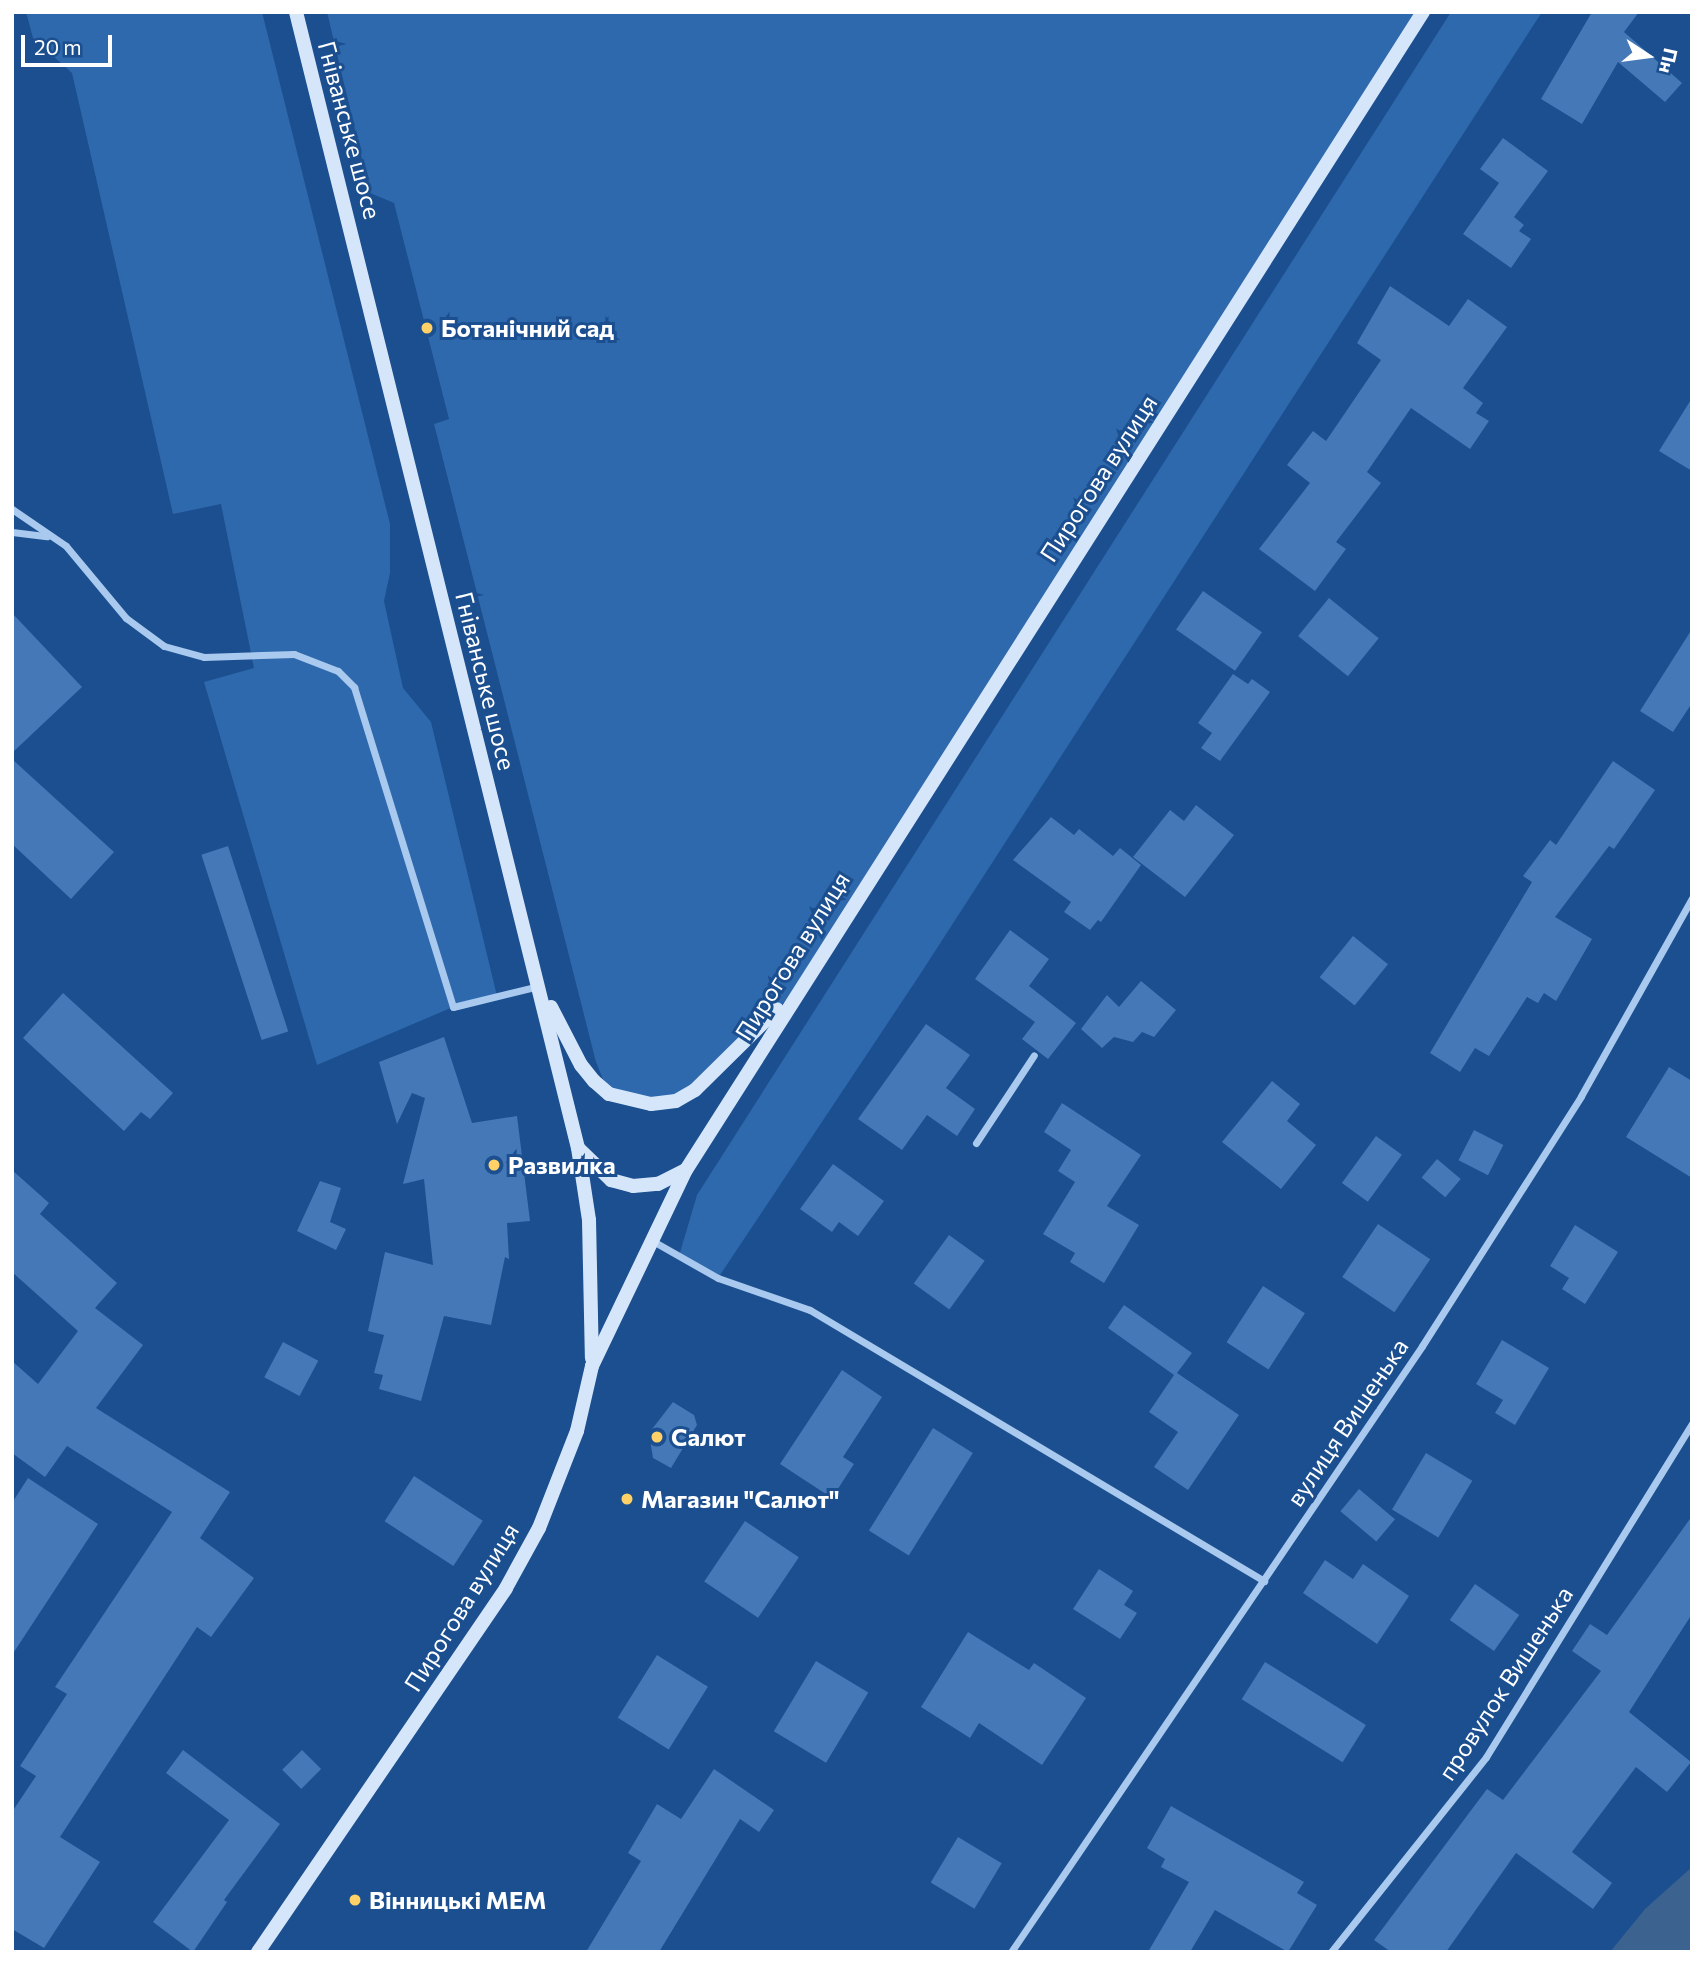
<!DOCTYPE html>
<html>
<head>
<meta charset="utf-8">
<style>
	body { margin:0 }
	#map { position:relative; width:1704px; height:1964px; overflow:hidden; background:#1b4f8f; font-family:Commissioner,sans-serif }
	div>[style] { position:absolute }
	.green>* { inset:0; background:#2e69ad }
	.water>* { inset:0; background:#3c6290 }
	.building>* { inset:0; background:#4478b7; transform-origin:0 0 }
	.minor>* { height:7px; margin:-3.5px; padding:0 3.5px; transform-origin:3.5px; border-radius:3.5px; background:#a9c9ee }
	.secondary>* { height:14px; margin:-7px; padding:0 7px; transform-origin:7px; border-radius:7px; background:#d6e6fa }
	.dots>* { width:19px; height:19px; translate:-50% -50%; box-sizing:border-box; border:4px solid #1b4f8f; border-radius:50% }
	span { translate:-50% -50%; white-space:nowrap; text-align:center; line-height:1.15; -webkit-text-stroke:6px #1b4f8f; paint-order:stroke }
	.street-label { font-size:24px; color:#fff }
	.poi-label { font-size:24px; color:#fff; font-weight:700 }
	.left { translate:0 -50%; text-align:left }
	.frame { position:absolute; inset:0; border:14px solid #fff; pointer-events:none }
	.north { position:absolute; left:1613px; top:21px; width:70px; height:70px; -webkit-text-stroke:5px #1b4f8f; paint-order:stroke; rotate:103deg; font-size:19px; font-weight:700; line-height:28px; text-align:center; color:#fff }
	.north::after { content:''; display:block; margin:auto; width:24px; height:32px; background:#fff; clip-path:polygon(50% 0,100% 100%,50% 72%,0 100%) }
	.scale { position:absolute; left:21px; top:35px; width:91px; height:32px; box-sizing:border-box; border:4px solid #fff; border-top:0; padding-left:9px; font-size:21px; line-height:24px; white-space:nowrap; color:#fff; -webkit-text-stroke:5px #1b4f8f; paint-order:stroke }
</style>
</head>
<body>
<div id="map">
	<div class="green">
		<i style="clip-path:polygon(26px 12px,262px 12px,390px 524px,390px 573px,384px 601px,403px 688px,431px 722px,497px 996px,453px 1007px,317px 1065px,204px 682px,254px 668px,221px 504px,173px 514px,72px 73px,33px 38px)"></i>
		<i style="clip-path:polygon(327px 12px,1424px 12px,796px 990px,717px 1070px,676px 1101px,609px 1094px,596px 1062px,434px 424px,449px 419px,394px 203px,370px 193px)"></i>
		<i style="clip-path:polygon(1451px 12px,1542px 12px,919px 976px,718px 1278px,679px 1256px,697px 1195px)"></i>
	</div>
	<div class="water">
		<i style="clip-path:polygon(1692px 1867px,1692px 1952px,1610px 1952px,1645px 1909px)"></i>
	</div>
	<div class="building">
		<i style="clip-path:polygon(1592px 12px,1639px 12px,1624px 32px,1682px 83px,1665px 102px,1618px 62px,1582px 124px,1541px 99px)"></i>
		<i style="clip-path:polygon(1503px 138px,1548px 171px,1514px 217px,1524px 225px,1519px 231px,1531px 239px,1511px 268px,1463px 234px,1499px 183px,1480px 169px)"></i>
		<i style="clip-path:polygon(1390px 286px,1449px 326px,1468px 299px,1507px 327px,1463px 388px,1483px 403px,1476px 413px,1489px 421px,1470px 449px,1411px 408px,1367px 472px,1381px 483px,1336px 542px,1346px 549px,1315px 591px,1259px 549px,1310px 483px,1287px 465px,1313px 431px,1326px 441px,1381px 360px,1357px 343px)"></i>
		<i style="clip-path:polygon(1692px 398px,1692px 471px,1659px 451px)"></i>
		<i style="left:1203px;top:591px;width:72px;height:47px;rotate:35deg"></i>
		<i style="left:1329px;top:598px;width:64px;height:49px;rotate:39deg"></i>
		<i style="clip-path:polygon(12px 613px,82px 687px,12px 753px)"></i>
		<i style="clip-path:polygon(1692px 629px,1692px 703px,1673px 732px,1640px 711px)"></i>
		<i style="clip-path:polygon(1233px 674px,1248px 684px,1252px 679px,1270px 692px,1220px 761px,1201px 748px,1212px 733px,1198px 723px)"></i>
		<i style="clip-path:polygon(12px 759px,114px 852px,71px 899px,12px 844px)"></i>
		<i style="clip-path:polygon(1613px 761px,1655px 790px,1614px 849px,1609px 846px,1555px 917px,1592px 939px,1556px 1001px,1544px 993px,1538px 1003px,1527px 997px,1489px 1056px,1475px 1048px,1460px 1072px,1430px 1053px,1532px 882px,1523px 876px,1550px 840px,1556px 845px)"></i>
		<i style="clip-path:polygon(1196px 805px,1234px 835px,1185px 897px,1133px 857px,1170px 810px,1184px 821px)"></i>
		<i style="clip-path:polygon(1051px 817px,1074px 835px,1079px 829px,1113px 856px,1120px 848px,1141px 865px,1101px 922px,1098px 920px,1090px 930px,1064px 912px,1071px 902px,1013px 860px)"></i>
		<i style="left:228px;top:846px;width:195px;height:28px;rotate:72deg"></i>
		<i style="clip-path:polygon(1010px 930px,1049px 959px,1029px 986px,1076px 1023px,1048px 1059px,1022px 1039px,1035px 1022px,975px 979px)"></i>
		<i style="left:1353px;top:936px;width:45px;height:53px;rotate:39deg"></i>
		<i style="clip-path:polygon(1141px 981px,1176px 1010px,1154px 1037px,1142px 1032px,1133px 1042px,1114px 1037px,1102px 1048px,1081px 1029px,1107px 995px,1119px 1007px)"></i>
		<i style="clip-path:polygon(63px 993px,173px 1093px,150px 1119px,141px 1112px,124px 1131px,23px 1038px)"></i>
		<i style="clip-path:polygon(926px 1024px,970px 1055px,946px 1088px,975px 1109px,957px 1136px,927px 1115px,902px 1150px,858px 1119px)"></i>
		<i style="clip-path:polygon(444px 1037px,472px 1123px,517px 1116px,530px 1221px,507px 1223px,509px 1259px,505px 1257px,491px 1325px,444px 1316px,421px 1401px,379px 1389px,383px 1375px,374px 1373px,384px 1335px,368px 1331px,385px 1252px,433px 1265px,424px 1179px,403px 1184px,425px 1098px,412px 1093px,397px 1124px,379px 1062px)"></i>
		<i style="clip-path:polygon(1669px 1067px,1692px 1081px,1692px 1178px,1626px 1137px)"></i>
		<i style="clip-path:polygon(1272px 1081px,1300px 1104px,1287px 1121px,1316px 1145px,1281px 1189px,1222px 1142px)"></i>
		<i style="clip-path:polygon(1062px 1103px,1141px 1155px,1107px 1206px,1139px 1225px,1104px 1283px,1070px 1262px,1075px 1253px,1043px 1234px,1075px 1182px,1058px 1171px,1071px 1150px,1044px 1132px)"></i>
		<i style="left:1474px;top:1130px;width:33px;height:34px;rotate:27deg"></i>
		<i style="left:1376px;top:1136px;width:32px;height:58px;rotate:36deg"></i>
		<i style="left:1437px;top:1159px;width:31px;height:24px;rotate:40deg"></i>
		<i style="clip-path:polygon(833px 1164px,884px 1201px,858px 1236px,839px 1222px,832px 1232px,800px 1209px)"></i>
		<i style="clip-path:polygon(12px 1170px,49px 1203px,40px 1214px,117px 1283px,95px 1308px,143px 1345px,96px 1408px,230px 1492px,200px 1538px,254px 1578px,211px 1637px,197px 1627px,60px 1837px,100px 1862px,44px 1948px,12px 1929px,12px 1812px,36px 1776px,20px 1766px,67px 1694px,55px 1687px,172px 1512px,67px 1446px,45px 1477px,12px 1453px,12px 1361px,38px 1384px,78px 1331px,12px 1272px)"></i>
		<i style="clip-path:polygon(320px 1181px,341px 1188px,330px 1222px,346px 1229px,336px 1250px,297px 1231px)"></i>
		<i style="left:1378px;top:1224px;width:63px;height:64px;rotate:34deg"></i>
		<i style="clip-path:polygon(1575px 1225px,1618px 1252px,1585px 1304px,1562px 1289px,1569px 1278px,1550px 1266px)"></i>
		<i style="left:949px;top:1235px;width:44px;height:60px;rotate:36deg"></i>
		<i style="left:1263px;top:1286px;width:50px;height:67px;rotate:33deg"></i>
		<i style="clip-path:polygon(1124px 1305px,1192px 1353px,1177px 1373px,1239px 1415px,1188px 1490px,1154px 1467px,1178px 1432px,1149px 1412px,1174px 1375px,1108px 1328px)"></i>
		<i style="clip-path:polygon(1502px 1340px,1549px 1368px,1515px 1425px,1495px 1413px,1503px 1400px,1476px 1384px)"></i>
		<i style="left:283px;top:1342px;width:40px;height:40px;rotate:28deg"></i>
		<i style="clip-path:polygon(842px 1370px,882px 1397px,843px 1457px,854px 1464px,832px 1498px,780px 1464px)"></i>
		<i style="clip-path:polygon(673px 1402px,694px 1415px,697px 1425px,671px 1468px,653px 1458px,649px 1433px)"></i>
		<i style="left:933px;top:1428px;width:47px;height:121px;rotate:32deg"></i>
		<i style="left:1426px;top:1453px;width:54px;height:66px;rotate:31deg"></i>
		<i style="left:414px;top:1476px;width:82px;height:54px;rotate:33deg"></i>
		<i style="clip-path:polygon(28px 1478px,98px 1524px,12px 1655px,12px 1503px)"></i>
		<i style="left:1359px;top:1489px;width:47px;height:29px;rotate:40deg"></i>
		<i style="clip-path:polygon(1692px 1516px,1692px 1614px,1629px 1712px,1691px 1762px,1667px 1792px,1636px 1767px,1572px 1852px,1612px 1883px,1593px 1909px,1516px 1853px,1446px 1952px,1391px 1952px,1374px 1940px,1487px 1789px,1503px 1800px,1601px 1671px,1572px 1651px,1590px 1624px,1607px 1635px)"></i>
		<i style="left:745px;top:1521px;width:65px;height:73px;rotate:34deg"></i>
		<i style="clip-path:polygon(1325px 1560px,1353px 1579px,1363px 1564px,1409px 1596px,1377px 1644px,1303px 1593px)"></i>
		<i style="clip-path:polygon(1099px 1569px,1133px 1591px,1124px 1605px,1137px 1613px,1120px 1639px,1073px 1609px)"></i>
		<i style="left:1475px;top:1584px;width:54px;height:44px;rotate:35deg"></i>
		<i style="clip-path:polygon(968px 1632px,1029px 1670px,1034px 1663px,1086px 1698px,1042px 1765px,979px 1723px,970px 1738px,921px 1707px)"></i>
		<i style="left:657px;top:1655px;width:60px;height:74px;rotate:32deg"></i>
		<i style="left:816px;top:1661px;width:61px;height:82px;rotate:31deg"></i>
		<i style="left:1265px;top:1662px;width:119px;height:44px;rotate:32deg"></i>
		<i style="clip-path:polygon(183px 1750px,280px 1824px,224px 1900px,227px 1902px,193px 1952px,153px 1922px,229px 1820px,166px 1773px)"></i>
		<i style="left:302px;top:1750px;width:27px;height:28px;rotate:45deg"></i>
		<i style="clip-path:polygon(714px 1769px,774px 1810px,759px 1832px,740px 1819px,659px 1952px,586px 1952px,641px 1861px,628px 1853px,657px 1804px,681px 1819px)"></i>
		<i style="clip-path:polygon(1171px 1806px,1304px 1882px,1297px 1893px,1317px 1905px,1288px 1952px,1215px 1910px,1190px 1952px,1148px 1952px,1189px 1882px,1161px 1867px,1165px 1859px,1147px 1848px)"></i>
		<i style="left:958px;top:1837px;width:51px;height:53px;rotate:31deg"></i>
	</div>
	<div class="minor">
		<i style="left:12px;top:509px;width:65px;rotate:34.4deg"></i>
		<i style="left:66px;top:546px;width:94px;rotate:50.2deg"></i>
		<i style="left:126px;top:618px;width:47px;rotate:36.4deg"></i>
		<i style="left:164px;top:646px;width:41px;rotate:15.4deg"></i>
		<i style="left:204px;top:657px;width:90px;rotate:-1.9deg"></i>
		<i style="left:294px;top:654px;width:47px;rotate:21.1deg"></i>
		<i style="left:338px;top:671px;width:23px;rotate:45deg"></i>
		<i style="left:354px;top:687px;width:335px;rotate:72.8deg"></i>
		<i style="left:453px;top:1007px;width:89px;rotate:-13.7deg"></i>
		<i style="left:12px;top:532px;width:35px;rotate:7deg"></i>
		<i style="left:976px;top:1143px;width:105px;rotate:-56.6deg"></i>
		<i style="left:651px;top:1240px;width:77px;rotate:29.6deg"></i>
		<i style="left:718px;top:1278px;width:97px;rotate:19.2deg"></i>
		<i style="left:810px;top:1310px;width:529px;rotate:30.83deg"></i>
		<i style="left:1011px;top:1952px;width:732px;rotate:-55.85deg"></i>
		<i style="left:1422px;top:1346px;width:296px;rotate:-57.5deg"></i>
		<i style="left:1581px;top:1096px;width:227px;rotate:-60.7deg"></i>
		<i style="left:1331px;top:1952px;width:249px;rotate:-51.5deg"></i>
		<i style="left:1486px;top:1757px;width:392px;rotate:-58.3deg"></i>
	</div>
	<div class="secondary">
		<i style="left:296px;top:12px;width:1170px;rotate:76.06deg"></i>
		<i style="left:578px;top:1148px;width:73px;rotate:81.3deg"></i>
		<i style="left:589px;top:1220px;width:138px;rotate:88.8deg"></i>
		<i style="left:551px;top:1007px;width:65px;rotate:62.7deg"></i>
		<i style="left:581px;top:1065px;width:21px;rotate:51deg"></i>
		<i style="left:594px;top:1081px;width:20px;rotate:41deg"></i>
		<i style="left:609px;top:1094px;width:43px;rotate:13.4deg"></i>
		<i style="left:651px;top:1104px;width:25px;rotate:-7deg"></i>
		<i style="left:676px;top:1101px;width:22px;rotate:-30deg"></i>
		<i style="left:695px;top:1090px;width:115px;rotate:-44.6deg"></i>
		<i style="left:579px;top:1149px;width:45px;rotate:44.1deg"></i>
		<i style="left:611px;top:1180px;width:23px;rotate:15deg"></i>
		<i style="left:633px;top:1186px;width:25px;rotate:-5deg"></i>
		<i style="left:658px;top:1184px;width:30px;rotate:-27deg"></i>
		<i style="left:258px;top:1952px;width:440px;rotate:-55.7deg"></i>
		<i style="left:506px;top:1588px;width:68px;rotate:-61.2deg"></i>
		<i style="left:539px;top:1528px;width:104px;rotate:-68.6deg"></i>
		<i style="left:577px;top:1431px;width:67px;rotate:-77deg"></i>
		<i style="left:592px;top:1366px;width:217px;rotate:-64.4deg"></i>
		<i style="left:686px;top:1170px;width:1373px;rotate:-57.53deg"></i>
	</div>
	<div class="dots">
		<i style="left:427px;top:328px;background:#ffd166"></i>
		<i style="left:494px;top:1165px;background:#ffd166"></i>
		<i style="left:657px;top:1437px;background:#ffd166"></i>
		<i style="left:627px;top:1499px;background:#ffd166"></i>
		<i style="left:355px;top:1900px;background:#ffd166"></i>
	</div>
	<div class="street-label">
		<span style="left:350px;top:130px;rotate:75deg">Гніванське шосе</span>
		<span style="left:1098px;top:478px;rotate:-57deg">Пирогова вулиця</span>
		<span style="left:486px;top:681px;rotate:76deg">Гніванське шосе</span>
		<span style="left:792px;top:956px;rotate:-58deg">Пирогова вулиця</span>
		<span style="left:1347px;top:1422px;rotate:-56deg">вулиця Вишенька</span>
		<span style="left:461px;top:1607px;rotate:-58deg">Пирогова вулиця</span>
		<span style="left:1505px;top:1683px;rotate:-57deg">провулок Вишенька</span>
	</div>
	<div class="poi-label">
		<span class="left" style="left:441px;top:328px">Ботанічний сад</span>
		<span class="left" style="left:508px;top:1165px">Развилка</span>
		<span class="left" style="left:671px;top:1437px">Салют</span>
		<span class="left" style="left:641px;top:1499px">Магазин "Салют"</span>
		<span class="left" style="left:369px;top:1900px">Вінницькі МЕМ</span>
	</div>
	<div class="frame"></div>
	<div class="north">Пн</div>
	<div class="scale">20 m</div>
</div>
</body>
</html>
